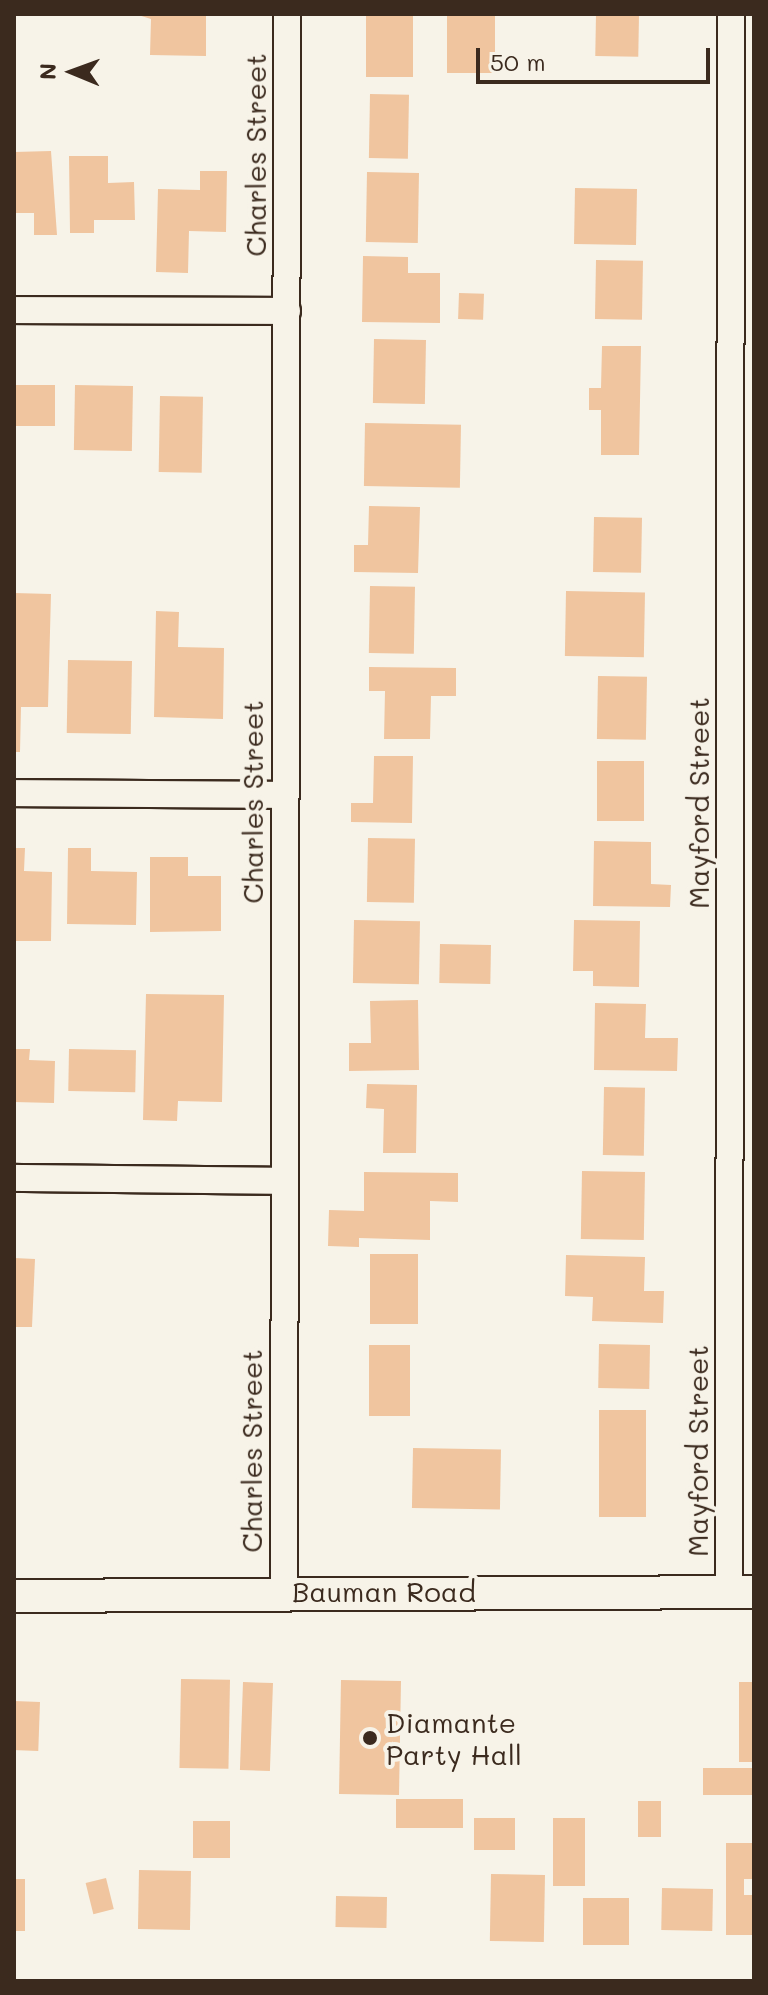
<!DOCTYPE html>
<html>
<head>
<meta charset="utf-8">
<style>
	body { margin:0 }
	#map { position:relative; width:768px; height:1995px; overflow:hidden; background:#f7f3e8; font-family:Mali,sans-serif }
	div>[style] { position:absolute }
	.building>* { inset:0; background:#f0c59f; transform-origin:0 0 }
	.roads { filter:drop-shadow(2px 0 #3b2a1e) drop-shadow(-2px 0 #3b2a1e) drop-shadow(0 2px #3b2a1e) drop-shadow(0 -2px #3b2a1e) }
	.minor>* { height:26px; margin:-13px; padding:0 13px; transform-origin:13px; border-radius:13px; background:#f7f3e8 }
	.tertiary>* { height:32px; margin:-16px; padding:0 16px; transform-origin:16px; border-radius:16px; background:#f7f3e8 }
	.dots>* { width:22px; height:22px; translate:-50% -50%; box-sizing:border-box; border:4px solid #f7f3e8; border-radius:50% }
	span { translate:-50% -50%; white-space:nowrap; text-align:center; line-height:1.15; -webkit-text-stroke:8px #f7f3e8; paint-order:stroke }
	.street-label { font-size:28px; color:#3b2a1e }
	.poi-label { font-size:28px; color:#3b2a1e }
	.left { translate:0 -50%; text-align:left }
	.frame { position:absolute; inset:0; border:16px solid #3b2a1e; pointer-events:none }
	.north { position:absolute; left:32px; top:32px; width:80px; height:80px; -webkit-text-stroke:6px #f7f3e8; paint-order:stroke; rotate:271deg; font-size:22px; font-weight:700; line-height:32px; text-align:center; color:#3b2a1e }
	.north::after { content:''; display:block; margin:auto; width:28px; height:36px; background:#3b2a1e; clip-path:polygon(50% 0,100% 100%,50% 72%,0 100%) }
	.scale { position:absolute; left:476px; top:48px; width:234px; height:36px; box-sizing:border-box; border:4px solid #3b2a1e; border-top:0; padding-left:10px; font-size:24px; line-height:28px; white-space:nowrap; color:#3b2a1e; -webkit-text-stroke:6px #f7f3e8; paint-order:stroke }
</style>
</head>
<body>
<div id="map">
	<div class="building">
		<i style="clip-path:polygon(135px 14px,206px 14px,206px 56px,150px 55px,151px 19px)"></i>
		<i style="left:366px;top:14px;width:47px;height:63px"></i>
		<i style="left:447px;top:14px;width:48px;height:59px"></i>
		<i style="left:596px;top:14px;width:43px;height:42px;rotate:1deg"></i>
		<i style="left:370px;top:94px;width:39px;height:64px;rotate:1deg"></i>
		<i style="clip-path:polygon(51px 151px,57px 235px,34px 235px,34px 213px,14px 213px,14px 152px)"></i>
		<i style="clip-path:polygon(69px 156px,108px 156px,108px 183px,134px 182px,135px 220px,94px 220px,94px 233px,70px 233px)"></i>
		<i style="clip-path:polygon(200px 171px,227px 171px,226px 232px,189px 231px,188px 273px,156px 272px,158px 189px,200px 190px)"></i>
		<i style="left:367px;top:172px;width:52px;height:70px;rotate:1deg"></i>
		<i style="left:575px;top:188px;width:62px;height:56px;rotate:1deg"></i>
		<i style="clip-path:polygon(363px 256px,408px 257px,408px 273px,440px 273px,440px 323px,362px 322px)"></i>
		<i style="left:596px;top:260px;width:47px;height:59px;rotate:1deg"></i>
		<i style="left:459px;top:293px;width:25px;height:26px;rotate:2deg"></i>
		<i style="left:374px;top:339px;width:52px;height:64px;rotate:1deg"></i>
		<i style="clip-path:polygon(602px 346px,641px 346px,639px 455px,601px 455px,601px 410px,589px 410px,589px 388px,601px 388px)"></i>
		<i style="left:14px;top:385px;width:41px;height:41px"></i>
		<i style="left:75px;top:385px;width:58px;height:65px;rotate:1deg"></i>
		<i style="left:160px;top:396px;width:43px;height:76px;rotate:1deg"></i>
		<i style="left:365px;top:423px;width:96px;height:63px;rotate:1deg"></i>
		<i style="clip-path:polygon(369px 506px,420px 507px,418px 573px,354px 572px,354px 545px,368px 545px)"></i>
		<i style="left:594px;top:517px;width:48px;height:55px;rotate:1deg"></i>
		<i style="left:370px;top:586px;width:45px;height:67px;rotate:1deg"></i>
		<i style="left:566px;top:591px;width:79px;height:65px;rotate:1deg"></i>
		<i style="clip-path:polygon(14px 593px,51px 594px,48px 707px,21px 707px,20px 752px,14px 752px)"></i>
		<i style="clip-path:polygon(156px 611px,179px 612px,178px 647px,224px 648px,223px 719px,154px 717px)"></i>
		<i style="left:68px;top:660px;width:64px;height:73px;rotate:1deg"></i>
		<i style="clip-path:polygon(369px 667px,456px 668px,456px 696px,431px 696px,430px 739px,384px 739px,385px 691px,369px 691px)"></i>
		<i style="left:598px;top:676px;width:49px;height:63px;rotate:1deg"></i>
		<i style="clip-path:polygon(374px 756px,413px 756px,412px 823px,351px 822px,351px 803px,373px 803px)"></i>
		<i style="left:597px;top:761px;width:47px;height:60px"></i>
		<i style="left:368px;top:838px;width:47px;height:64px;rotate:1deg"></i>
		<i style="clip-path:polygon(594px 841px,651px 842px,651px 884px,671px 885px,670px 907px,593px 906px)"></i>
		<i style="clip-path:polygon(14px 848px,25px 848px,24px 871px,52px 872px,51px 941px,14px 941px)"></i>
		<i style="clip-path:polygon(68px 848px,91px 848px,91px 871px,137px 872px,136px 925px,67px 924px)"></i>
		<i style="clip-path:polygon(150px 857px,188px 857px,188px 876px,221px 876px,221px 931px,150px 932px)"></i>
		<i style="left:354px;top:920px;width:66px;height:63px;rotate:1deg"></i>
		<i style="clip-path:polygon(574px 920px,640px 921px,639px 987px,593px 986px,593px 971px,573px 971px)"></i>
		<i style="left:440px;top:944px;width:51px;height:39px;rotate:1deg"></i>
		<i style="clip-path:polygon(146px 994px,224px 995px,222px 1102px,178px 1101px,177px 1121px,143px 1120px)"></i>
		<i style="clip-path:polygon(418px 1000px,419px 1070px,349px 1071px,349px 1043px,371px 1043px,370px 1001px)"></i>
		<i style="clip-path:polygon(595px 1003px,646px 1004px,645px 1038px,678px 1038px,677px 1071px,594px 1070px)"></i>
		<i style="clip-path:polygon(14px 1049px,30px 1049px,29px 1060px,55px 1061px,54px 1103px,14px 1102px)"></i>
		<i style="left:69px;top:1049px;width:67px;height:42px;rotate:1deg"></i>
		<i style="clip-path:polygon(367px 1084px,417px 1085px,416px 1153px,383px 1153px,384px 1109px,366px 1108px)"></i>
		<i style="left:604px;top:1087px;width:41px;height:68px;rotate:1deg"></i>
		<i style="left:582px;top:1171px;width:63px;height:68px;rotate:1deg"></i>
		<i style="clip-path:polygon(364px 1172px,458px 1173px,458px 1202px,430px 1201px,430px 1240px,359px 1238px,359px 1247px,328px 1246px,329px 1210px,364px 1211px)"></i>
		<i style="left:370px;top:1254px;width:48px;height:70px"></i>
		<i style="clip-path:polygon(566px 1255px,645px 1257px,644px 1291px,664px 1291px,663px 1323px,592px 1321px,593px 1297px,565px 1296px)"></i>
		<i style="clip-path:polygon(14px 1258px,35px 1259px,32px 1327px,14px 1327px)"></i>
		<i style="left:599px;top:1344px;width:51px;height:44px;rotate:1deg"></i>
		<i style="left:369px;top:1345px;width:41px;height:71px"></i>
		<i style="left:599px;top:1410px;width:47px;height:107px"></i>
		<i style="left:413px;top:1448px;width:88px;height:60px;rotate:1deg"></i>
		<i style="left:181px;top:1679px;width:49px;height:89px;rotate:1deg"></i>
		<i style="left:341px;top:1680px;width:60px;height:114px;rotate:1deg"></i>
		<i style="left:243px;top:1682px;width:30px;height:88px;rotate:2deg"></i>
		<i style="left:739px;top:1682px;width:15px;height:80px"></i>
		<i style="left:14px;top:1701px;width:26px;height:49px;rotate:2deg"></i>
		<i style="left:703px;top:1768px;width:51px;height:27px"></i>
		<i style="left:396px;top:1799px;width:67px;height:29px"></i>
		<i style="left:638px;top:1801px;width:23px;height:36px"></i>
		<i style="left:474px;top:1818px;width:41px;height:32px"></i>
		<i style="left:553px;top:1818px;width:32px;height:68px"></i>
		<i style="left:193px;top:1821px;width:37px;height:37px"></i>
		<i style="clip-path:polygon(726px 1843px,754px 1843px,754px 1879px,744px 1879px,744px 1895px,754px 1895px,754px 1935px,726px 1935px)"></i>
		<i style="left:139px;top:1870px;width:52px;height:59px;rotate:1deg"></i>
		<i style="left:491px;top:1874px;width:54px;height:67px;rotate:1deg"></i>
		<i style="left:106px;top:1878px;width:32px;height:21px;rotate:76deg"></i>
		<i style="left:14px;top:1879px;width:11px;height:52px"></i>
		<i style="left:662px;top:1888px;width:51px;height:42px;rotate:1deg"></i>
		<i style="left:336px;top:1896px;width:51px;height:31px;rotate:1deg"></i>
		<i style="left:583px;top:1898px;width:46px;height:47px"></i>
	</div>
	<div class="roads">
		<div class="minor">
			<i style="left:14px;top:310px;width:273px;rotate:0.2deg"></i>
			<i style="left:14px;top:793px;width:270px;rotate:0.4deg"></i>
			<i style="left:14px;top:1178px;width:268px;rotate:0.6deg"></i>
			<i style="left:284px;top:1591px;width:1577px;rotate:-89.89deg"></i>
			<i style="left:729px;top:1592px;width:1578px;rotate:-89.93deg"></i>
		</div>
		<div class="tertiary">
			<i style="left:14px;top:1596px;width:740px;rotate:-0.31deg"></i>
		</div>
	</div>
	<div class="dots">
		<i style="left:370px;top:1738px;background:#3b2a1e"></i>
	</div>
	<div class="street-label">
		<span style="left:255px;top:155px;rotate:-90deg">Charles Street</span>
		<span style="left:252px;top:802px;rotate:-90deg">Charles Street</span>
		<span style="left:698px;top:803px;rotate:-90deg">Mayford Street</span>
		<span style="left:251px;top:1451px;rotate:-90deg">Charles Street</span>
		<span style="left:697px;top:1451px;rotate:-90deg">Mayford Street</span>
		<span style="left:384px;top:1591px">Bauman Road</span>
	</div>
	<div class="poi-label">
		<span class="left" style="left:386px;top:1738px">Diamante<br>Party Hall</span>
	</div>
	<div class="frame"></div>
	<div class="north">N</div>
	<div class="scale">50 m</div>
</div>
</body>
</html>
